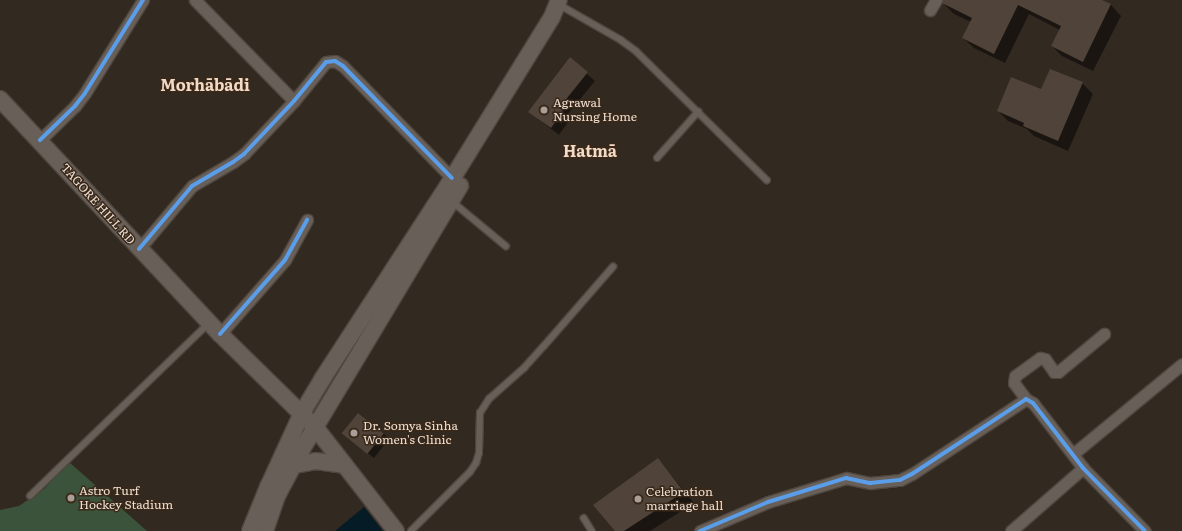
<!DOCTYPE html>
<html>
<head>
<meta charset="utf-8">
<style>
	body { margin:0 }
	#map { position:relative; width:1182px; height:531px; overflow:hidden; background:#322920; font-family:Literata,serif }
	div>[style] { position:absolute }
	.green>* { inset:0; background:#3b533a }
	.water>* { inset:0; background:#051b26 }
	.shadow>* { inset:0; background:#0007 }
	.building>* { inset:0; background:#4f433a; transform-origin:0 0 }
	.roads { filter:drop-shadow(1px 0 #4f473f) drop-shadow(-1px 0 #4f473f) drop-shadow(0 1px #4f473f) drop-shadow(0 -1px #4f473f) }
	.lane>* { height:5.5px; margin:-2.75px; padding:0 2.75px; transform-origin:2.75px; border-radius:2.75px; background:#685f59 }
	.street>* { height:11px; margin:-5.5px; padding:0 5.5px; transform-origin:5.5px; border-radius:5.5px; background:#685f59 }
	.secondary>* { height:16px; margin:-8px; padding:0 8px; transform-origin:8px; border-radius:8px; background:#685f59 }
	.cycleway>* { height:4px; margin:-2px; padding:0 2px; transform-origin:2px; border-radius:2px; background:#5a9eea }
	.dots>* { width:11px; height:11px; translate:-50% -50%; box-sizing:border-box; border:2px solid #3a2818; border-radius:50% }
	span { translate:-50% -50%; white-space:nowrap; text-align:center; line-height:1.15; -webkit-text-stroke:3px #3a2818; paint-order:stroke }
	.poi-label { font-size:12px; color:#ebdfd5 }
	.left { translate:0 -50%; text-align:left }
	.street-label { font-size:12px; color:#ebdfd5 }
	.district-label { font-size:16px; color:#f3dac6; font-weight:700 }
</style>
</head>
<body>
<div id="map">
	<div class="green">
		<i style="clip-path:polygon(69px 462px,147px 531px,0 531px,0 510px,19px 506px,44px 489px)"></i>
	</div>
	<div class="water">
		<i style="clip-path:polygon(364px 507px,383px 531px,335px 531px)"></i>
	</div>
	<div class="shadow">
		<i style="clip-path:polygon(946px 0,1100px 0,1111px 5px,1121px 16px,1093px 71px,1062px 56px,1052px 46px,1060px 30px,1029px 14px,1005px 63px,974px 48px,963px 38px,971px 22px,954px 14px,944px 4px)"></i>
		<i style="clip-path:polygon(570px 59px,595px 81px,567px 115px,570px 119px,559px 135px,529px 112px)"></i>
		<i style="clip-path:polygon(1082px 83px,1093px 94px,1068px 151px,1034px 136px,1027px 129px,1008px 121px,998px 111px,1042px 91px)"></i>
		<i style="clip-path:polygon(384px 434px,389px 439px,374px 458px,348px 438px)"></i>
		<i style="clip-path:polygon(658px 459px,694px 503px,650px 531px,616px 531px)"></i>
	</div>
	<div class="building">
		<i style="clip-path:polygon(943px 0,1102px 0,1111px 4px,1083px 62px,1051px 46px,1061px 26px,1018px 5px,994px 54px,962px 38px,972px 18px,942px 3px)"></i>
		<i style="clip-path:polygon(570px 57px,588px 72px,559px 108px,563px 111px,551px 128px,528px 112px)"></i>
		<i style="clip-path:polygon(1050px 69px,1083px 82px,1058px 141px,1023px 126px,1024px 123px,997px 111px,1011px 77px,1041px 89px)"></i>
		<i style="left:358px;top:413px;width:33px;height:26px;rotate:39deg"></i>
		<i style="clip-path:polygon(658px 458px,684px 492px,624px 531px,615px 531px,593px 505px)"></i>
	</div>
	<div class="roads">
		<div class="lane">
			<i style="left:565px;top:8px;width:64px;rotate:29.7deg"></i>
			<i style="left:621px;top:40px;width:19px;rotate:36deg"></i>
			<i style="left:636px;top:51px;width:184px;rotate:44.6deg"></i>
			<i style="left:657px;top:158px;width:62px;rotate:-48.3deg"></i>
			<i style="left:453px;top:202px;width:69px;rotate:39.7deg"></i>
			<i style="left:30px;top:496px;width:248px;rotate:-44deg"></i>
			<i style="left:584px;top:518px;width:15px;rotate:58deg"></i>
			<i style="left:411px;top:531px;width:83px;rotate:-45deg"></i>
			<i style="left:470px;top:472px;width:11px;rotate:-56deg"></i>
			<i style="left:476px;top:463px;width:10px;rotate:-73deg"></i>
			<i style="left:479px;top:453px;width:40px;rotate:-88.6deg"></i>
			<i style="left:480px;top:413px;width:17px;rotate:-57deg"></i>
			<i style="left:489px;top:399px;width:47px;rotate:-41.5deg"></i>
			<i style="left:524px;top:368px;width:30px;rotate:-48deg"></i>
			<i style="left:544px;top:346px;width:105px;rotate:-48.9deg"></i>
		</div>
		<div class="street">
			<i style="left:195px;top:0;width:141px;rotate:45.6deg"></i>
			<i style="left:930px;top:10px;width:12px;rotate:-59deg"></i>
			<i style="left:40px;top:140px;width:49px;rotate:-44.2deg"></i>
			<i style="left:75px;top:106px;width:16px;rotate:-52deg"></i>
			<i style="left:85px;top:93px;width:110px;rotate:-58.1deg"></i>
			<i style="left:139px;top:249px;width:82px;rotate:-49.9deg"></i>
			<i style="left:192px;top:186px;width:48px;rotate:-30.3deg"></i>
			<i style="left:233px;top:162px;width:14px;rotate:-36deg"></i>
			<i style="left:244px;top:154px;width:73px;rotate:-46.7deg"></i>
			<i style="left:294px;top:101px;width:50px;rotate:-50.6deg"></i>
			<i style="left:326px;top:62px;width:9px;rotate:-6deg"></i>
			<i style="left:335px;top:61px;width:9px;rotate:32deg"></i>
			<i style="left:343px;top:66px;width:156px;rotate:45.8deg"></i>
			<i style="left:220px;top:334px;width:98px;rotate:-48.7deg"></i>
			<i style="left:285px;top:260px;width:46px;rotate:-61.2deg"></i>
			<i style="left:1026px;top:399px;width:20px;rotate:-127deg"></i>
			<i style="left:1014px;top:383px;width:7px;rotate:-82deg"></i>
			<i style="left:1015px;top:376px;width:31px;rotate:-36deg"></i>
			<i style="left:1040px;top:358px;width:5px;rotate:11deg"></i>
			<i style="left:1045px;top:359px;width:16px;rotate:55deg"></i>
			<i style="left:1054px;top:372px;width:4px"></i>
			<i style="left:1058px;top:372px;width:60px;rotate:-39.6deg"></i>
			<i style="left:1073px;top:454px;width:141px;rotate:-39.5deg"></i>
			<i style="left:700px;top:531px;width:74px;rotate:-23.1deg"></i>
			<i style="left:768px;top:502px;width:82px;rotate:-17.1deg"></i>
			<i style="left:846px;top:478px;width:25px;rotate:12deg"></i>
			<i style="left:870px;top:483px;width:30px;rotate:-6deg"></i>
			<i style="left:900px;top:480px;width:13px;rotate:-27deg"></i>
			<i style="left:912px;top:474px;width:136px;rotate:-33.3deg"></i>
			<i style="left:1026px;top:399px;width:8px;rotate:30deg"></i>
			<i style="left:1033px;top:403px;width:82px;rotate:52.4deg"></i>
			<i style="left:1083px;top:468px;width:88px;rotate:45.5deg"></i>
			<i style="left:1011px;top:531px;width:96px;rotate:-41.2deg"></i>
		</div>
		<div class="secondary">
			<i style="left:0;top:99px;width:322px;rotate:46.9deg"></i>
			<i style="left:220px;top:334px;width:133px;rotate:44.4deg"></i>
			<i style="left:315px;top:427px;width:132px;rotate:52.1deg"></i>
			<i style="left:294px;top:465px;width:22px;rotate:-10deg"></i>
			<i style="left:316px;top:461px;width:29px;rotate:8deg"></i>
			<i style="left:250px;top:531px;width:48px;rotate:-67.8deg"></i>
			<i style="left:268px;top:487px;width:81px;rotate:-65.3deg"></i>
			<i style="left:302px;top:413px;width:41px;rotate:-59deg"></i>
			<i style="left:323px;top:378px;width:218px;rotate:-57deg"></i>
			<i style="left:442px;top:195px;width:209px;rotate:-58.3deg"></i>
			<i style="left:552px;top:17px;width:18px;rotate:-68deg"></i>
			<i style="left:265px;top:531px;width:37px;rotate:-71deg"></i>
			<i style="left:277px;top:496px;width:53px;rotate:-62deg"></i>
			<i style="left:302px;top:449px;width:307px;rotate:-59deg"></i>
		</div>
	</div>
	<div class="cycleway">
		<i style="left:40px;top:140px;width:49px;rotate:-44.2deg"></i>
		<i style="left:75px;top:106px;width:16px;rotate:-52deg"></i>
		<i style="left:85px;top:93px;width:110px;rotate:-58.1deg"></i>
		<i style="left:139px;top:249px;width:82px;rotate:-49.9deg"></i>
		<i style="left:192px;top:186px;width:48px;rotate:-30.3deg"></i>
		<i style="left:233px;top:162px;width:14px;rotate:-36deg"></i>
		<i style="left:244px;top:154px;width:73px;rotate:-46.7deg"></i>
		<i style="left:294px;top:101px;width:50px;rotate:-50.6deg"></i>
		<i style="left:326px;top:62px;width:9px;rotate:-6deg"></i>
		<i style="left:335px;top:61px;width:9px;rotate:32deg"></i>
		<i style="left:343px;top:66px;width:156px;rotate:45.8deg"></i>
		<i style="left:220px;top:334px;width:98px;rotate:-48.7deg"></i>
		<i style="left:285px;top:260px;width:46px;rotate:-61.2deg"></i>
		<i style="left:700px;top:531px;width:74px;rotate:-23.1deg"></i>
		<i style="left:768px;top:502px;width:82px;rotate:-17.1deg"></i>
		<i style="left:846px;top:478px;width:25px;rotate:12deg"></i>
		<i style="left:870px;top:483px;width:30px;rotate:-6deg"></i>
		<i style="left:900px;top:480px;width:13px;rotate:-27deg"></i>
		<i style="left:912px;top:474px;width:136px;rotate:-33.3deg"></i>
		<i style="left:1026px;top:399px;width:8px;rotate:30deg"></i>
		<i style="left:1033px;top:403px;width:82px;rotate:52.4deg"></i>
		<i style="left:1083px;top:468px;width:88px;rotate:45.5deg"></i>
	</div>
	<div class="dots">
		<i style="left:544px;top:110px;background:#aa9f96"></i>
		<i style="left:354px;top:433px;background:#aa9f96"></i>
		<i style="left:71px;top:498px;background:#aa9f96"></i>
		<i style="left:638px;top:499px;background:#aa9f96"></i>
	</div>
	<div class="poi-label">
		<span class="left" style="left:553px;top:110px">Agrawal<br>Nursing Home</span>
		<span class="left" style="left:363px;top:433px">Dr. Somya Sinha<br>Women's Clinic</span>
		<span class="left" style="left:79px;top:498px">Astro Turf<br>Hockey Stadium</span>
		<span class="left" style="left:646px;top:499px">Celebration<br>marriage hall</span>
	</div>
	<div class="street-label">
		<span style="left:98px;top:204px;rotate:48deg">TAGORE HILL RD</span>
	</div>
	<div class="district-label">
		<span style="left:205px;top:84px">Morhābādi</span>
		<span style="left:590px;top:150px">Hatmā</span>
	</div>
</div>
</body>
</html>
